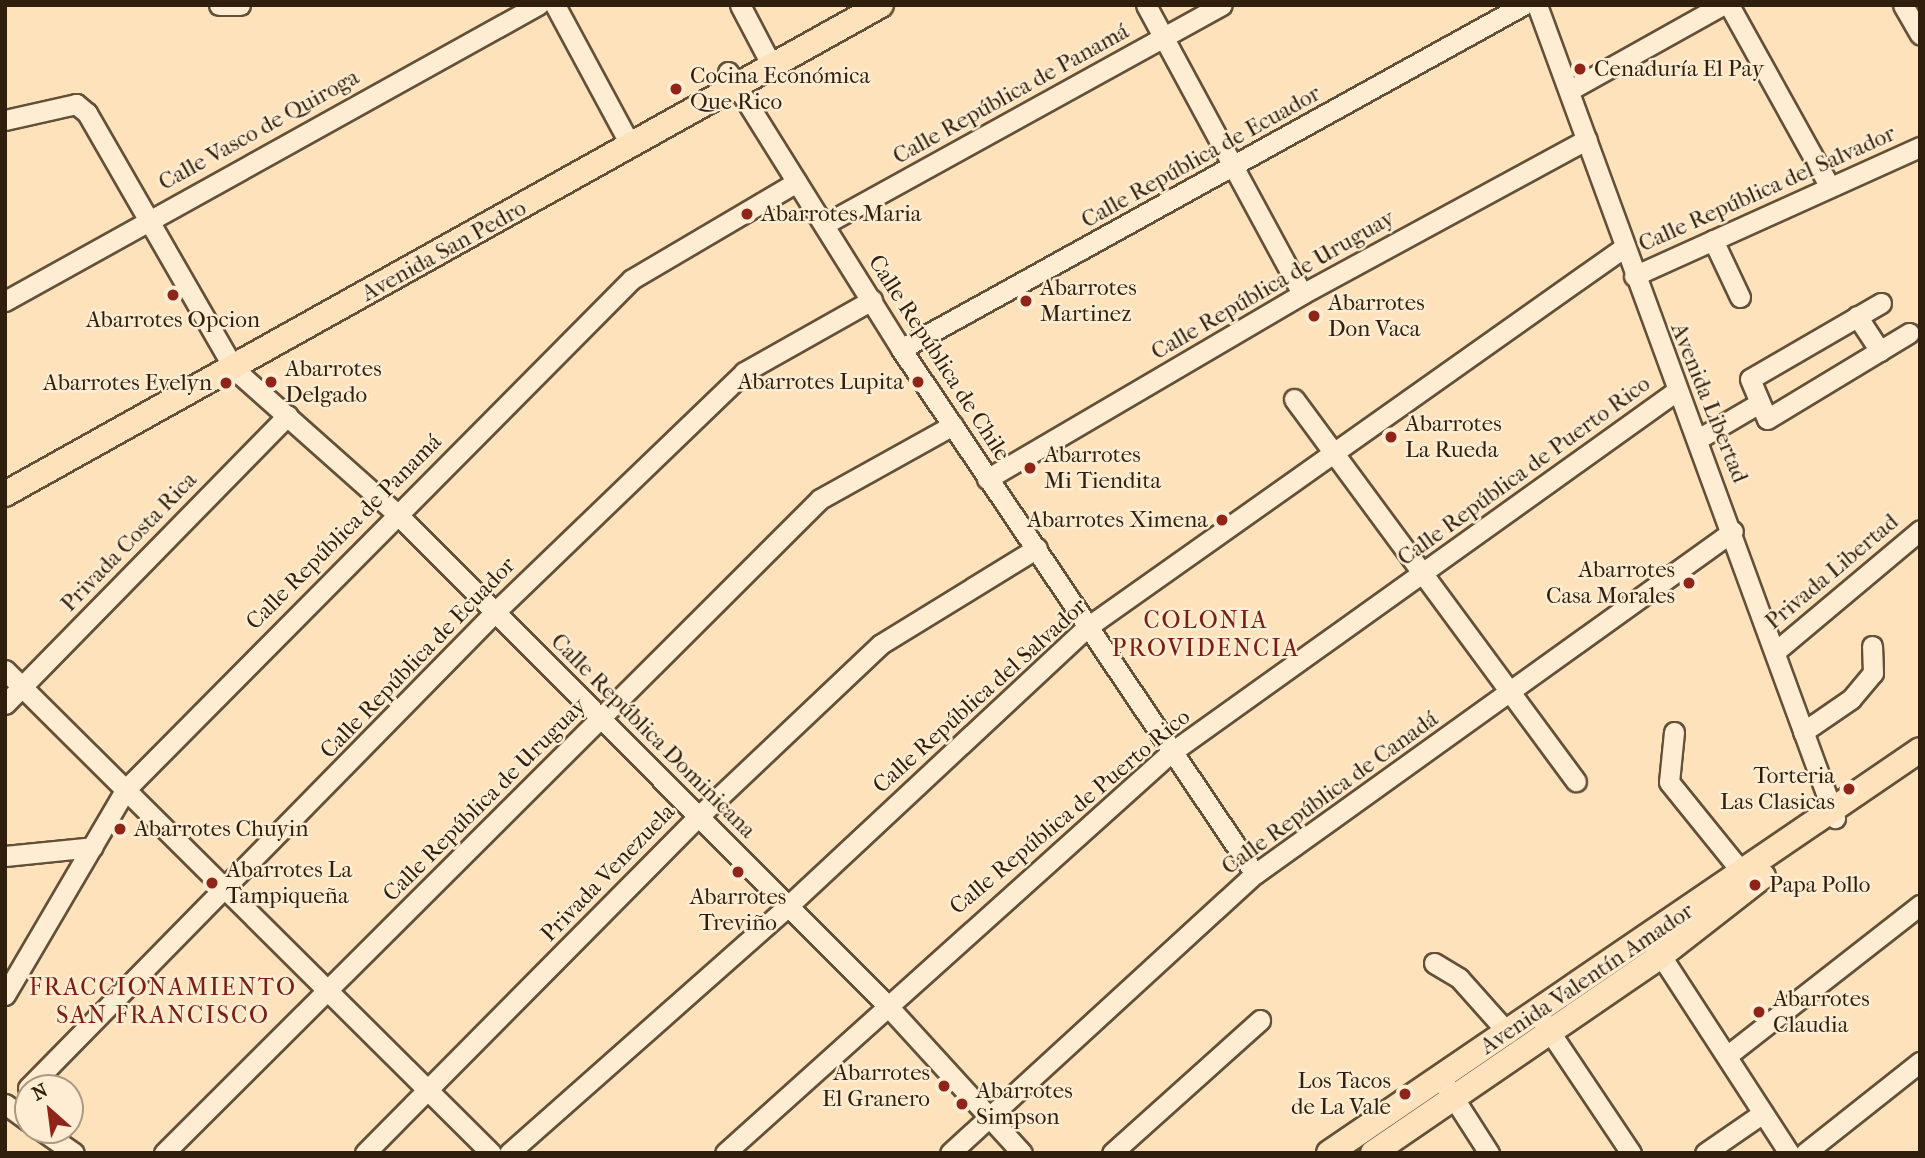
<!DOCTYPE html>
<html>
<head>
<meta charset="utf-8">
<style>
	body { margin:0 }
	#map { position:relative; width:1925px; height:1158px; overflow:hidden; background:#fee2bb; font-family:"IM FELL French Canon",serif }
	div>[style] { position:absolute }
	.roads { filter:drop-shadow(2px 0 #635038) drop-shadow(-2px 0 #635038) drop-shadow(0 2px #635038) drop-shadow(0 -2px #635038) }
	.minor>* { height:19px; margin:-9.5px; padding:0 9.5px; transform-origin:9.5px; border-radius:9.5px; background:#feecd3 }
	.major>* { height:24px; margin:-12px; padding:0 12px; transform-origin:12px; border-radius:12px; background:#fee2bb }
	.dots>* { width:19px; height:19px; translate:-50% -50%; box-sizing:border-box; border:4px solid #feecd3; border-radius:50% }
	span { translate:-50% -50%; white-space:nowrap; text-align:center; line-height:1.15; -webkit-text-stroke:5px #feecd3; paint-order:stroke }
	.poi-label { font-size:23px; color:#2f1f0c }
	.left { translate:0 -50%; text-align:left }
	.right { translate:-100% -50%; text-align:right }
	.street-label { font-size:23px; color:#2f1f0c }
	.neighbourhood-label { font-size:24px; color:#7a1f14; letter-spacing:2px }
	.frame { position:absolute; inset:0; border:7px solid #2f1f0c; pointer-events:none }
	.north { position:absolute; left:14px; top:1074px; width:70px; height:70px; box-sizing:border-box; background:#feecd3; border:2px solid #ab9a83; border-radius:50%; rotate:332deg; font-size:19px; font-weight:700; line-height:28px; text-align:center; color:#2f1f0c }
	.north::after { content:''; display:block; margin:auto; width:24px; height:32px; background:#8f2418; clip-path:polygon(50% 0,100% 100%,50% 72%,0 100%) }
</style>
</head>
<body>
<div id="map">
	<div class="roads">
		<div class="minor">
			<i style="left:219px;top:5px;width:21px"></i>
			<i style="left:555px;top:5px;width:160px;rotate:61.7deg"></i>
			<i style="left:740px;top:5px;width:69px;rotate:62.3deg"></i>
			<i style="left:1146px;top:5px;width:328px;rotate:61.6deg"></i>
			<i style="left:1537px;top:5px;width:866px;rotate:69.87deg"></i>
			<i style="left:1729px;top:5px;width:208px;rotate:61deg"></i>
			<i style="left:1903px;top:5px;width:34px;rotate:60deg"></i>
			<i style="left:728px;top:72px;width:327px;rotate:58deg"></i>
			<i style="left:901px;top:349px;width:633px;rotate:56.01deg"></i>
			<i style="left:1570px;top:90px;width:174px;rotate:-29.2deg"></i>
			<i style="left:5px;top:120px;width:73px;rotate:-12.7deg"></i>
			<i style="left:76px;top:104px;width:14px;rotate:39deg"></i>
			<i style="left:87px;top:113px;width:297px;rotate:60.1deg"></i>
			<i style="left:235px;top:370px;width:215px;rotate:41.6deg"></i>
			<i style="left:396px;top:513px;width:692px;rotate:45.06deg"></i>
			<i style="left:885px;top:1003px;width:203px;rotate:47.6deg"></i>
			<i style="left:825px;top:224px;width:453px;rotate:-28.9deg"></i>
			<i style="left:1713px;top:240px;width:63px;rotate:64.7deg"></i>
			<i style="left:1634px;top:276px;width:314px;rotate:-24.3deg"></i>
			<i style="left:5px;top:301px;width:610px;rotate:-29.05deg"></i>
			<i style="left:1881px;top:303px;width:151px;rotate:149.9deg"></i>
			<i style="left:1750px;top:379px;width:43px;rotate:67deg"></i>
			<i style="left:1767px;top:419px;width:166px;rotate:-31.2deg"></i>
			<i style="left:1857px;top:316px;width:42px;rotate:56.7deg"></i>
			<i style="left:901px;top:349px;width:711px;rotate:-28.94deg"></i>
			<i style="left:1294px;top:399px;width:475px;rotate:53.6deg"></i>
			<i style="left:1698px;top:439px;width:67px;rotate:-30.4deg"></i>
			<i style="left:987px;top:479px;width:365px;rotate:-30.4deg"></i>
			<i style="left:1302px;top:294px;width:324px;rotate:-28.5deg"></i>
			<i style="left:1776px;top:651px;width:188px;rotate:-40deg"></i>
			<i style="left:5px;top:670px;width:685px;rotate:44.82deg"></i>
			<i style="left:5px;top:704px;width:404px;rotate:-45.6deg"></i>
			<i style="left:1674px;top:732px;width:50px;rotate:95.7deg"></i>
			<i style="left:1669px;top:782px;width:116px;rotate:51deg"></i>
			<i style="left:1803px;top:732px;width:58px;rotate:-34.5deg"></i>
			<i style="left:1851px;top:699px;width:34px;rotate:-50deg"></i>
			<i style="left:1873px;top:673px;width:27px;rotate:-92deg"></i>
			<i style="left:5px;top:856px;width:88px;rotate:-5.8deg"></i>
			<i style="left:1654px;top:945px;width:248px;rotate:57deg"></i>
			<i style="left:1434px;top:963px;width:29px;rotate:31deg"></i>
			<i style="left:1459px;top:978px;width:74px;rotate:48.3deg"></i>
			<i style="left:5px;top:995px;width:239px;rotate:-59.6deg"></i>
			<i style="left:126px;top:789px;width:718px;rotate:-45.23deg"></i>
			<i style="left:632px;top:279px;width:191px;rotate:-30.5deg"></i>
			<i style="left:1542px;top:1020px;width:160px;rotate:56.2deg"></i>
			<i style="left:1728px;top:1055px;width:244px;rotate:-38deg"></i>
			<i style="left:1446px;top:1086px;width:80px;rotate:57.3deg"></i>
			<i style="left:28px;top:1088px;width:667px;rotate:-45.55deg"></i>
			<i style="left:495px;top:612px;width:346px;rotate:-43.9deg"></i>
			<i style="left:744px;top:372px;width:147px;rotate:-29.4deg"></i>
			<i style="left:5px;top:1104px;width:29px;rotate:36deg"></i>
			<i style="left:41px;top:1130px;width:40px;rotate:34.9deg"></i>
			<i style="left:164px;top:1153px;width:926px;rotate:-44.91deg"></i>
			<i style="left:820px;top:499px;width:152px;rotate:-29.1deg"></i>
			<i style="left:365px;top:1153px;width:474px;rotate:-45.3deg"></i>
			<i style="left:699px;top:816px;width:250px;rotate:-43.4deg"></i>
			<i style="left:881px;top:644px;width:183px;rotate:-31.6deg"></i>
			<i style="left:509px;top:1153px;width:373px;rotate:-41.5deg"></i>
			<i style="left:788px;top:906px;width:408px;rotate:-43deg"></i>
			<i style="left:1086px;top:628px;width:658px;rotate:-35.28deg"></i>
			<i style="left:725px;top:1153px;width:597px;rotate:-41.94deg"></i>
			<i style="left:1169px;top:754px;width:622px;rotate:-35.58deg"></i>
			<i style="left:950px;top:1153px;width:413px;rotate:-42.5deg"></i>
			<i style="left:1255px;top:874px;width:588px;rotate:-35.66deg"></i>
			<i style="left:1112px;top:1153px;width:199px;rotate:-41.9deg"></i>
			<i style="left:1705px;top:1153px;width:70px;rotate:-34.6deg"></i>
			<i style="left:1805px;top:1153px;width:147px;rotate:-38.4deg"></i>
		</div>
		<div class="major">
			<i style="left:5px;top:494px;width:1003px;rotate:-29.17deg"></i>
			<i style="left:1329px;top:1153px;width:715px;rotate:-34.29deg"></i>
			<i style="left:1373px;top:1153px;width:350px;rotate:-34.4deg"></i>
			<i style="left:1662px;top:955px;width:128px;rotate:-38deg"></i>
		</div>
	</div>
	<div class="dots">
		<i style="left:1580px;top:69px;background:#8f2418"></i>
		<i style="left:676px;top:89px;background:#8f2418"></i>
		<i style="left:747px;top:214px;background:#8f2418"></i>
		<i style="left:173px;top:295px;background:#8f2418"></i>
		<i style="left:1026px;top:301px;background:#8f2418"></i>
		<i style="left:1314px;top:316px;background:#8f2418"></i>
		<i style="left:271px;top:382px;background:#8f2418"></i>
		<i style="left:918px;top:382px;background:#8f2418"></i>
		<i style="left:226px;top:383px;background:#8f2418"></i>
		<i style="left:1391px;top:437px;background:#8f2418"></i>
		<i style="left:1030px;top:468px;background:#8f2418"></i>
		<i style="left:1222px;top:520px;background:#8f2418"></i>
		<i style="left:1689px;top:583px;background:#8f2418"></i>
		<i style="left:1849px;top:789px;background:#8f2418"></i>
		<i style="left:120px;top:829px;background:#8f2418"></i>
		<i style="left:738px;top:872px;background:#8f2418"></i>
		<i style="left:212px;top:883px;background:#8f2418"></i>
		<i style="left:1755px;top:885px;background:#8f2418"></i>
		<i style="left:1759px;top:1012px;background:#8f2418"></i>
		<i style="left:944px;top:1086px;background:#8f2418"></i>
		<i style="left:1405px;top:1094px;background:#8f2418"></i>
		<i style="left:962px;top:1104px;background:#8f2418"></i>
	</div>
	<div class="poi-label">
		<span class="left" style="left:1594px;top:69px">Cenaduría El Pay</span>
		<span class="left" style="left:690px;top:89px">Cocina Económica<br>Que Rico</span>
		<span class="left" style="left:761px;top:214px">Abarrotes Maria</span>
		<span class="left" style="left:1040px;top:301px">Abarrotes<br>Martinez</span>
		<span class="left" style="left:1328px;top:316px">Abarrotes<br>Don Vaca</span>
		<span style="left:173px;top:320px">Abarrotes Opcion</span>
		<span class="left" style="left:285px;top:382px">Abarrotes<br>Delgado</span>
		<span class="right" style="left:904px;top:382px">Abarrotes Lupita</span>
		<span class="right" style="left:212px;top:383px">Abarrotes Evelyn</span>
		<span class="left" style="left:1405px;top:437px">Abarrotes<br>La Rueda</span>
		<span class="left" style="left:1044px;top:468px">Abarrotes<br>Mi Tiendita</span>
		<span class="right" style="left:1208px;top:520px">Abarrotes Ximena</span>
		<span class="right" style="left:1675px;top:583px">Abarrotes<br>Casa Morales</span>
		<span class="right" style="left:1835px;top:789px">Torteria<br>Las Clasicas</span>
		<span class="left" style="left:134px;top:829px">Abarrotes Chuyin</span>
		<span class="left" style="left:226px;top:883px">Abarrotes La<br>Tampiqueña</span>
		<span class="left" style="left:1769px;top:885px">Papa Pollo</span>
		<span style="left:738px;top:910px">Abarrotes<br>Treviño</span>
		<span class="left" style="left:1773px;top:1012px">Abarrotes<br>Claudia</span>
		<span class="right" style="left:930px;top:1086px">Abarrotes<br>El Granero</span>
		<span class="right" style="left:1391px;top:1094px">Los Tacos<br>de La Vale</span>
		<span class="left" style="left:976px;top:1104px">Abarrotes<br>Simpson</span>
	</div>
	<div class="street-label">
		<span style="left:1011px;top:94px;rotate:-29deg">Calle República de Panamá</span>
		<span style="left:259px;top:130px;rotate:-29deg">Calle Vasco de Quiroga</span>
		<span style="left:1201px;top:157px;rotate:-29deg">Calle República de Ecuador</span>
		<span style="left:1767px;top:189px;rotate:-24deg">Calle República del Salvador</span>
		<span style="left:444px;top:251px;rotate:-29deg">Avenida San Pedro</span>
		<span style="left:1273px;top:285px;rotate:-30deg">Calle República de Uruguay</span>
		<span style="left:939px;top:358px;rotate:57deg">Calle República de Chile</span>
		<span style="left:1709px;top:403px;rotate:68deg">Avenida Libertad</span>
		<span style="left:1524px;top:471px;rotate:-36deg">Calle República de Puerto Rico</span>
		<span style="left:344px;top:532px;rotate:-45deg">Calle República de Panamá</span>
		<span style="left:129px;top:542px;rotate:-46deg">Privada Costa Rica</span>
		<span style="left:1832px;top:572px;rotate:-40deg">Privada Libertad</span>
		<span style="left:418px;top:658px;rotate:-46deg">Calle República de Ecuador</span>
		<span style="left:980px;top:696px;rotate:-42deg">Calle República del Salvador</span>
		<span style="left:653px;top:736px;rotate:45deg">Calle República Dominicana</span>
		<span style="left:1330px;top:793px;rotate:-36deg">Calle República de Canadá</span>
		<span style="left:485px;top:800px;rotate:-45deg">Calle República de Uruguay</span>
		<span style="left:1070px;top:812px;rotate:-40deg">Calle República de Puerto Rico</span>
		<span style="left:608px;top:873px;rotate:-46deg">Privada Venezuela</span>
		<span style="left:1587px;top:979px;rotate:-34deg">Avenida Valentín Amador</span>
	</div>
	<div class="neighbourhood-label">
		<span style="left:1206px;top:635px">COLONIA<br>PROVIDENCIA</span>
		<span style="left:163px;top:1002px">FRACCIONAMIENTO<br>SAN FRANCISCO</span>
	</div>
	<div class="frame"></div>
	<div class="north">N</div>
</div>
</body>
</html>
